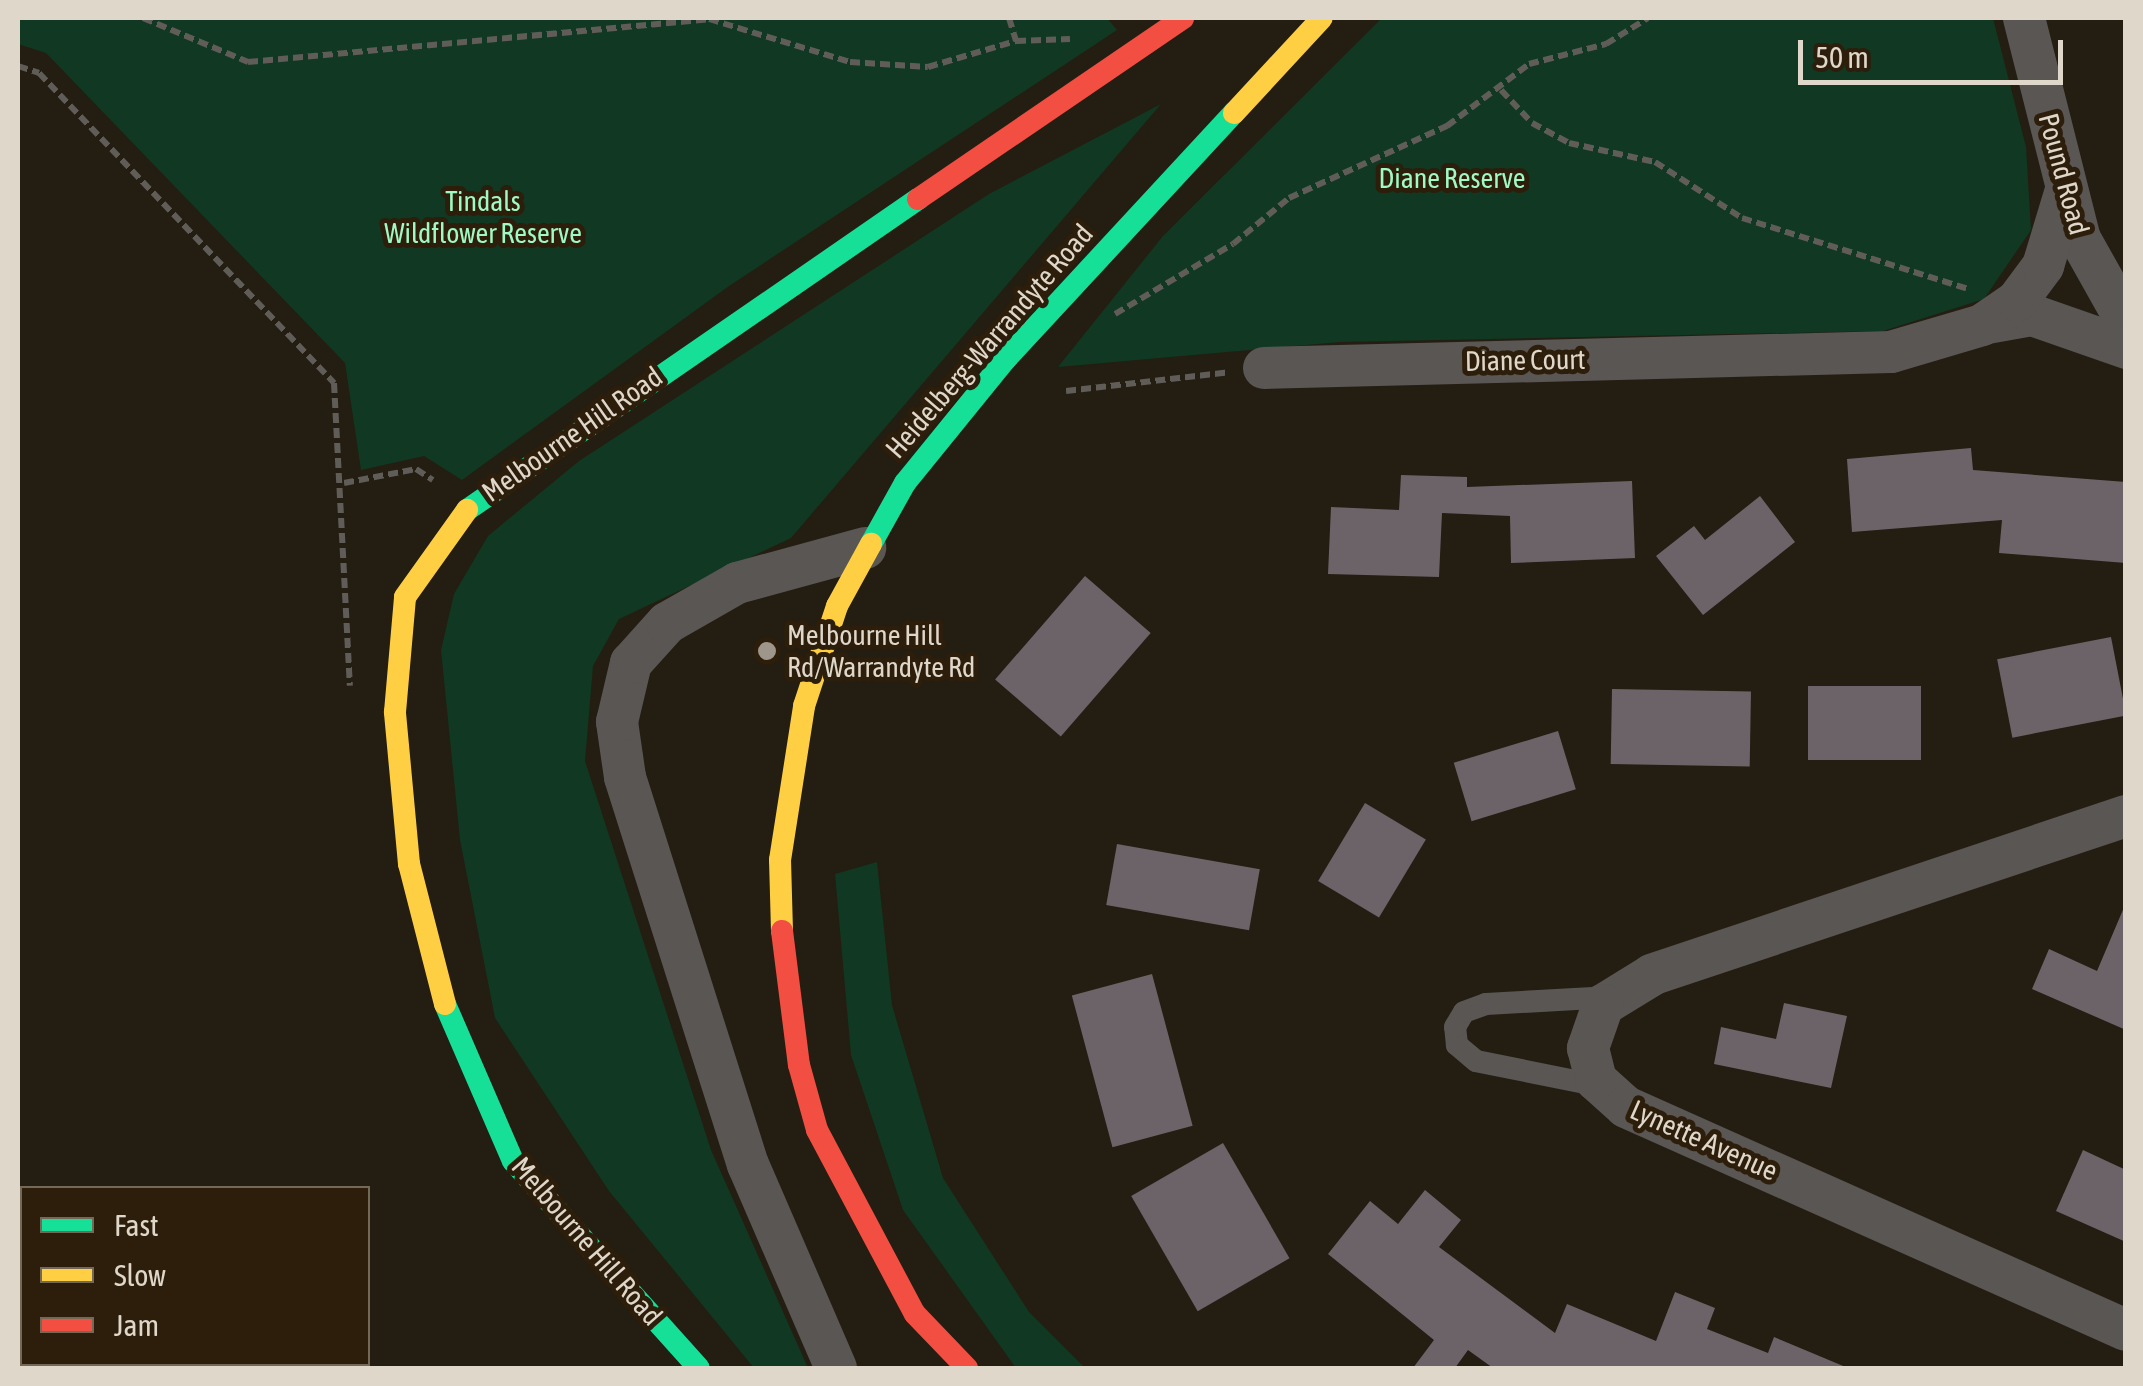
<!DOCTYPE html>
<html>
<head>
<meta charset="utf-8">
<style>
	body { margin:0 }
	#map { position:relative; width:2143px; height:1386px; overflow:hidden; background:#241d12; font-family:"Asap Condensed",sans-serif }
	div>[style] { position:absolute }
	.green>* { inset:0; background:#113822 }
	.building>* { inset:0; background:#6c6368; transform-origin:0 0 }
	.path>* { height:6px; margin-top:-3px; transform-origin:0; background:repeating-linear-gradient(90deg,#605c57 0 10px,transparent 0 15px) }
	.lane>* { height:22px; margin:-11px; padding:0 11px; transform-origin:11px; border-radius:11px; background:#5a5653 }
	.street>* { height:42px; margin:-21px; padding:0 21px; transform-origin:21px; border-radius:21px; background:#5a5653 }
	.fast>* { height:22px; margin:-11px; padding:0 11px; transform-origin:11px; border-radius:11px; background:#16e098 }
	.slow>* { height:22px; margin:-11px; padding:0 11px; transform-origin:11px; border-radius:11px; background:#ffcf43 }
	.jam>* { height:22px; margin:-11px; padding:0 11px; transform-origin:11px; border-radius:11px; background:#f24e42 }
	.dots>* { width:28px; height:28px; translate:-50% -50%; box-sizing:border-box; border:5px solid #2c1e0a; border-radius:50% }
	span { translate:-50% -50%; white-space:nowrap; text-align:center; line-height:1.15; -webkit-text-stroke:10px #2c1e0a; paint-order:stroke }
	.street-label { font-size:28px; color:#e0d7cb }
	.park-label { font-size:28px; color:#a0f9c4 }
	.poi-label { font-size:28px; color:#e0d7cb }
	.left { translate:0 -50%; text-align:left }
	.frame { position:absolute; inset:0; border:20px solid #e0d7cb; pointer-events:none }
	.legend { position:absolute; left:20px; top:1186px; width:350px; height:180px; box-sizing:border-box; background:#2c1e0a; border:2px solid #746857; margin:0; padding:12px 18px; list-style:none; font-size:30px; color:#e0d7cb }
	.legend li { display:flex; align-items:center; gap:20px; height:50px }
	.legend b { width:50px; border:2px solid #746857 }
	.scale { position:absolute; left:1798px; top:40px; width:265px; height:45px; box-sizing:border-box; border:5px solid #e0d7cb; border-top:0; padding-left:12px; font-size:30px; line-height:35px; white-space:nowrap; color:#e0d7cb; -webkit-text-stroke:8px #2c1e0a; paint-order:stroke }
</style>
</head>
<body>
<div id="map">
	<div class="green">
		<i style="clip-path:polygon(18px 18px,1107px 18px,1117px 30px,729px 286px,462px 480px,424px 456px,361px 470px,345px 363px,46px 53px,18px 44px)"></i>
		<i style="clip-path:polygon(1382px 18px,1993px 18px,2026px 147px,2031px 230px,1984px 299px,1883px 331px,1340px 342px,1058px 367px,1163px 236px)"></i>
		<i style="clip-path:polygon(1161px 104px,791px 538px,619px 619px,593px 666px,585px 761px,711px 1150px,808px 1368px,754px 1368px,609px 1191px,495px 1018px,460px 840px,441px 650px,454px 594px,488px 536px,579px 461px,989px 194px)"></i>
		<i style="clip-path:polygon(877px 862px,892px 1005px,943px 1178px,1029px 1312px,1085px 1368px,1016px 1368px,903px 1210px,851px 1055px,835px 874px)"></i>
	</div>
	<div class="building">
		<i style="clip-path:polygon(1971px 448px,1973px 470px,2126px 482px,2126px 563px,1999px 553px,2002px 520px,1852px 532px,1847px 459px)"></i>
		<i style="clip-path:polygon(1401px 475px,1467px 477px,1467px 487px,1632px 481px,1635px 558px,1511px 563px,1510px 516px,1442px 513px,1439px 577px,1328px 574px,1331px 507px,1399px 510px)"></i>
		<i style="clip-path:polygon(1760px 496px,1795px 542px,1703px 615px,1656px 556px,1694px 526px,1705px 540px)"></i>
		<i style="left:1085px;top:576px;width:87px;height:137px;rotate:41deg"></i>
		<i style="left:2111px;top:637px;width:80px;height:116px;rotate:79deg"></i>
		<i style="left:1808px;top:686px;width:113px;height:74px"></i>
		<i style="left:1612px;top:689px;width:139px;height:75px;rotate:1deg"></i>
		<i style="left:1558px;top:731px;width:61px;height:109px;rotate:73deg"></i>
		<i style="left:1365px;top:803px;width:71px;height:91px;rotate:31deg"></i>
		<i style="left:1117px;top:844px;width:145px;height:62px;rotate:10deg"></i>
		<i style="clip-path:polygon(2125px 905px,2126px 1030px,2032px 989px,2049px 949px,2097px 971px)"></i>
		<i style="left:1152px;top:974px;width:157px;height:83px;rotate:75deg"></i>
		<i style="clip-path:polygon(1784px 1003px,1847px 1016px,1831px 1088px,1714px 1064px,1721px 1027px,1776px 1039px)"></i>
		<i style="left:1223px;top:1143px;width:133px;height:106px;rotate:60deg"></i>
		<i style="clip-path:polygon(2083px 1150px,2126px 1170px,2126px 1242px,2056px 1211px)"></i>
		<i style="clip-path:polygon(1425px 1190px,1461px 1220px,1439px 1247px,1555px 1333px,1567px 1304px,1656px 1341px,1675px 1292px,1715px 1308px,1707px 1329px,1768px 1353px,1774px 1337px,1848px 1368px,1493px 1368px,1468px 1350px,1455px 1368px,1413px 1368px,1434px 1340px,1328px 1254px,1370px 1201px,1398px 1224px)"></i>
	</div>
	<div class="path">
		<i style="left:143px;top:18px;width:114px;rotate:22.7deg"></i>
		<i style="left:248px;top:62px;width:463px;rotate:-5.3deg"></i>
		<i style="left:709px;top:19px;width:147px;rotate:17deg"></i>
		<i style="left:850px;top:62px;width:78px;rotate:3.7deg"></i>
		<i style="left:928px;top:67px;width:92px;rotate:-16.5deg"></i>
		<i style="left:1016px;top:41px;width:54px;rotate:-2.1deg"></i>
		<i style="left:1009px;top:18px;width:24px;rotate:73deg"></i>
		<i style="left:18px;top:66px;width:22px;rotate:18deg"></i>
		<i style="left:39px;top:73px;width:428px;rotate:46.4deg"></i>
		<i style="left:334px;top:383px;width:303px;rotate:87deg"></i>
		<i style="left:1501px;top:90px;width:45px;rotate:46.8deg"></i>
		<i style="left:1532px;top:123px;width:42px;rotate:28.4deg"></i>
		<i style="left:1569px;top:143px;width:88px;rotate:12.5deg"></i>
		<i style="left:1655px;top:162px;width:103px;rotate:32.8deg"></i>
		<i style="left:1742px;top:218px;width:235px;rotate:17.4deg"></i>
		<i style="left:1115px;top:314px;width:137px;rotate:-30.7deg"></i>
		<i style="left:1233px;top:244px;width:72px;rotate:-39.4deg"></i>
		<i style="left:1289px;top:198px;width:174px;rotate:-24.5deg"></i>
		<i style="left:1447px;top:126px;width:103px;rotate:-37.1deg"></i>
		<i style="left:1529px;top:64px;width:80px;rotate:-14.6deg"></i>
		<i style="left:1606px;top:44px;width:49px;rotate:-31.8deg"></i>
		<i style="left:1066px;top:391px;width:164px;rotate:-6.6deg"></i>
		<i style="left:344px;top:483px;width:73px;rotate:-11deg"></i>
		<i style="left:416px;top:469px;width:20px;rotate:33deg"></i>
	</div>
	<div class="lane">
		<i style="left:1600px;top:1086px;width:126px;rotate:-168.6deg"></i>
		<i style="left:1476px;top:1061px;width:25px;rotate:-140deg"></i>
		<i style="left:1457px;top:1045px;width:18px;rotate:-96deg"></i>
		<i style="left:1455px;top:1027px;width:17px;rotate:-59deg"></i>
		<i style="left:1464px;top:1012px;width:23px;rotate:-20deg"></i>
		<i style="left:1486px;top:1004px;width:125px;rotate:-3.2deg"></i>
	</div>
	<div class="street">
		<i style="left:2024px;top:18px;width:228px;rotate:75.8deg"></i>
		<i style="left:2080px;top:239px;width:94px;rotate:60.7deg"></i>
		<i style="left:1987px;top:323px;width:46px;rotate:-10.1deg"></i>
		<i style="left:2032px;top:315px;width:100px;rotate:19.3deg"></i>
		<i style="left:1264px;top:368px;width:627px;rotate:-1.46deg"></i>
		<i style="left:1891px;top:352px;width:95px;rotate:-16.5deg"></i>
		<i style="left:1982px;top:325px;width:42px;rotate:-34.4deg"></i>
		<i style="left:2017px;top:301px;width:44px;rotate:-53.4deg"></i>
		<i style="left:2043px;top:266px;width:79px;rotate:-73.2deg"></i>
		<i style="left:2126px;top:816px;width:500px;rotate:161.5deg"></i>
		<i style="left:1652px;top:975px;width:57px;rotate:148.5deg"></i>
		<i style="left:1603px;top:1005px;width:46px;rotate:109.2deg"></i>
		<i style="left:1588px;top:1048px;width:33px;rotate:76deg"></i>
		<i style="left:1596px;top:1080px;width:40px;rotate:42deg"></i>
		<i style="left:1626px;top:1107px;width:547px;rotate:24.04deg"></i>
		<i style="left:836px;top:1368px;width:221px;rotate:-113.4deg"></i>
		<i style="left:748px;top:1165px;width:407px;rotate:-107.6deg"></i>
		<i style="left:625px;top:777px;width:56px;rotate:-98.3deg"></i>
		<i style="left:617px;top:722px;width:61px;rotate:-76.7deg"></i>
		<i style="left:631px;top:663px;width:54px;rotate:-48deg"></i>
		<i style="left:667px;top:623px;width:81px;rotate:-29.7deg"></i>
		<i style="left:737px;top:583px;width:133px;rotate:-15.3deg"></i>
	</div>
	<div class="fast">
		<i style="left:467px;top:510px;width:548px;rotate:-34.59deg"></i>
		<i style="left:871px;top:544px;width:70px;rotate:-60.9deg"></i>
		<i style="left:905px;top:483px;width:159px;rotate:-50.9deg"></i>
		<i style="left:1005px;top:360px;width:337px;rotate:-47.2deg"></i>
		<i style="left:445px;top:1004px;width:171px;rotate:66.6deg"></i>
		<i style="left:513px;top:1161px;width:278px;rotate:48.1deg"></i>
	</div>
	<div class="slow">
		<i style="left:1234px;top:113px;width:129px;rotate:-47.2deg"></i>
		<i style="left:782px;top:931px;width:71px;rotate:-91.6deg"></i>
		<i style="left:780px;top:860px;width:156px;rotate:-81.1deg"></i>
		<i style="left:804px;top:706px;width:105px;rotate:-71.7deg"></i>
		<i style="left:837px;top:606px;width:71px;rotate:-61.3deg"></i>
		<i style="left:445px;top:1004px;width:145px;rotate:-104.4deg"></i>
		<i style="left:409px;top:864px;width:153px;rotate:-95.3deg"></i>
		<i style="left:395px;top:712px;width:115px;rotate:-85deg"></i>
		<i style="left:405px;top:597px;width:107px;rotate:-54.5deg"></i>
	</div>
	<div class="jam">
		<i style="left:918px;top:199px;width:321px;rotate:-34.3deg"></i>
		<i style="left:782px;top:931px;width:135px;rotate:82.8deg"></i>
		<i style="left:799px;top:1065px;width:67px;rotate:74.5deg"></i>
		<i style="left:817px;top:1130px;width:208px;rotate:62deg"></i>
		<i style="left:915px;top:1314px;width:75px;rotate:46.1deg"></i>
	</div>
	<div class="dots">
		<i style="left:767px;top:651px;background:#9e968a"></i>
	</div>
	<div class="street-label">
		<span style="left:2064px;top:174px;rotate:75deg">Pound Road</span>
		<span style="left:989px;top:341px;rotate:-49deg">Heidelberg-Warrandyte Road</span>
		<span style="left:1525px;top:360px;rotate:-1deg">Diane Court</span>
		<span style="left:572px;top:434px;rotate:-35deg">Melbourne Hill Road</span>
		<span style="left:1704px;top:1140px;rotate:24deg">Lynette Avenue</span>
		<span style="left:587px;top:1241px;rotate:49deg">Melbourne Hill Road</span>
	</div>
	<div class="park-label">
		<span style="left:1452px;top:178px">Diane Reserve</span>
		<span style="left:483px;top:217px">Tindals<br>Wildflower Reserve</span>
	</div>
	<div class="poi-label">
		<span class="left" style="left:787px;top:651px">Melbourne Hill<br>Rd/Warrandyte Rd</span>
	</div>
	<div class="frame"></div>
	<ul class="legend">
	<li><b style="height:12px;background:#16e098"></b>Fast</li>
	<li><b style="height:12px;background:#ffcf43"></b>Slow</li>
	<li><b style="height:12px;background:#f24e42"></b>Jam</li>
	</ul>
	<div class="scale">50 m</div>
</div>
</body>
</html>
